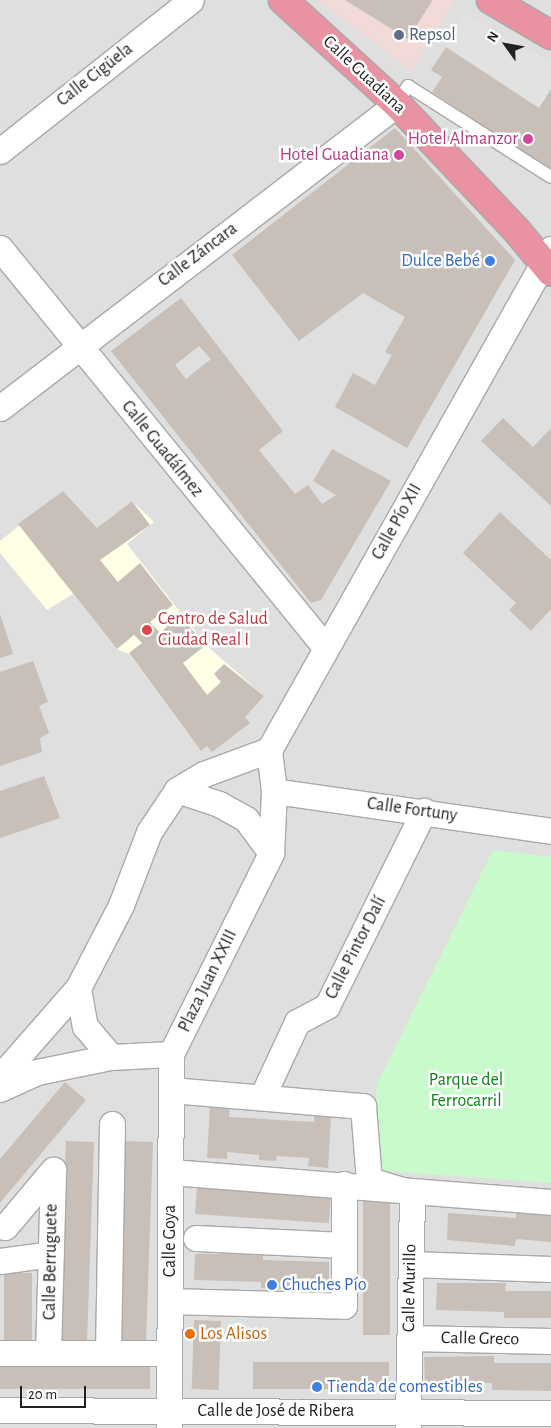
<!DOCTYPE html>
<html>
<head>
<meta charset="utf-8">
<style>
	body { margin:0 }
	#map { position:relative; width:551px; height:1428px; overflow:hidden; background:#f2efe9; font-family:"Alegreya Sans",sans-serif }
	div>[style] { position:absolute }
	.residential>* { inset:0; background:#e0dfdf; transform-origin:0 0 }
	.commercial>* { inset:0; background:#f2dad9 }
	.education>* { inset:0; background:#ffffe5 }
	.park>* { inset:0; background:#c8facc }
	.parking>* { inset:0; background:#e2e2e2 }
	.building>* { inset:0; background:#c7bfb8; transform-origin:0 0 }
	.roads { filter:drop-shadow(1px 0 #a9a9a9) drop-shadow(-1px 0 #a9a9a9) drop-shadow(0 1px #a9a9a9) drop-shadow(0 -1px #a9a9a9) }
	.lane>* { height:12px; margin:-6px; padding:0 6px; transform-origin:6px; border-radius:6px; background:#fff }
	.street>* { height:25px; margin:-12.5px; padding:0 12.5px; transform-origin:12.5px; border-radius:12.5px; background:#fff }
	.highway>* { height:28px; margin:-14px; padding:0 14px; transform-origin:14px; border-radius:14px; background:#e892a2 }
	.dots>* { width:14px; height:14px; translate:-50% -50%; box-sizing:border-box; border:2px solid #fff; border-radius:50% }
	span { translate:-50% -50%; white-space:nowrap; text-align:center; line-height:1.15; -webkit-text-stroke:5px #fff; paint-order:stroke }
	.service-label { font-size:18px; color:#4e5e75 }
	.left { translate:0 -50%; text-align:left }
	.street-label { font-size:18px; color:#222 }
	.hotel-label { font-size:18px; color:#b23c85 }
	.right { translate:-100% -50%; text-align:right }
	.shop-label { font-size:18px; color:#366cbe }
	.health-label { font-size:18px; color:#be3a42 }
	.park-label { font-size:18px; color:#0c8416 }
	.food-label { font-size:18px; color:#c56008 }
	.north { position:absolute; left:481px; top:20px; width:50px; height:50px; -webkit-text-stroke:4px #fff; paint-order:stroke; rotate:302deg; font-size:14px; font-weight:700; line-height:20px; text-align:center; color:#222 }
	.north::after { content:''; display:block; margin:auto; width:18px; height:22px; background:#222; clip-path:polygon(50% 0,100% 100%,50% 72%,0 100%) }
	.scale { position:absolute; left:20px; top:1386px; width:66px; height:22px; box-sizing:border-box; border:2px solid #222; border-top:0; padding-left:6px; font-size:15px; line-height:18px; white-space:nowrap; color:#222; -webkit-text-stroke:4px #fff; paint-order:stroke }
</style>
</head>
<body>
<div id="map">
	<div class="residential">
		<i style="left:0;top:0;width:551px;height:1428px"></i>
	</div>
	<div class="commercial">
		<i style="clip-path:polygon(318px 0,455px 0,411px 70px)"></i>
	</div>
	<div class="education">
		<i style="clip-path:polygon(63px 491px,97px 528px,132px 501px,154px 522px,127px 544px,206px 645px,264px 696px,201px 751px,129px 654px,117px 649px,73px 594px,47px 610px,0 553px,0 541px)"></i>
	</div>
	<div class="park">
		<i style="clip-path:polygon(493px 850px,551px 857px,551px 1183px,372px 1170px,377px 1084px)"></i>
	</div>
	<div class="parking">
		<i style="clip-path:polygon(464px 14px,551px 63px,551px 89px,539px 108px,446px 47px)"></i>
	</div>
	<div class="building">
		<i style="clip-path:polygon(345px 0,431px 0,432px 1px,408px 39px)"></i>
		<i style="clip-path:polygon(446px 47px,539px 108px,551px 89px,551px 170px,432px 92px,442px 77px,431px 70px)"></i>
		<i style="clip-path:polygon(395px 128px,515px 260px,407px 448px,335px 407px,353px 373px,375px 385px,392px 355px,385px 352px,405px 317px,363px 293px,299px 341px,232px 255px)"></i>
		<i style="clip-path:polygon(evenodd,181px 298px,283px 431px,259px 450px,295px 494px,308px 485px,322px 504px,336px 495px,313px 481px,332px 449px,391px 481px,321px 600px,311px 603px,111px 351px,181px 298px,199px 346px,211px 359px,186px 379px,175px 365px,199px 346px)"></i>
		<i style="clip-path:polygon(503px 418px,533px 447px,551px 428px,551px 506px,481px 441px)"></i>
		<i style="clip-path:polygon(63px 491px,97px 528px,132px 501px,150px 525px,100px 560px,118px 582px,140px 563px,173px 605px,150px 622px,160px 633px,179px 615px,206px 645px,183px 663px,207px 695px,221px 682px,214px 674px,224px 664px,264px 696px,245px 717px,250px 723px,212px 752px,207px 746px,201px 751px,129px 653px,142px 643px,134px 635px,117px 649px,18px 524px)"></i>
		<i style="clip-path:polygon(500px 512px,551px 560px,551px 609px,531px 631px,509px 610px,516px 603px,463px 553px)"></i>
		<i style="clip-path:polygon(0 614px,13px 654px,0 658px)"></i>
		<i style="clip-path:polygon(33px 661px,48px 702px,39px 706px,49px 733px,40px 738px,42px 752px,0 766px,0 672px)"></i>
		<i style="clip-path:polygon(44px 776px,60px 818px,0 838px,0 791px)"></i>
		<i style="clip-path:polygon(65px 1082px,86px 1100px,0 1203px,0 1159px)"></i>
		<i style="clip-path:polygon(210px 1106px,230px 1107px,229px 1117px,314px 1122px,314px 1116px,331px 1117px,328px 1168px,308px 1166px,309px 1158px,277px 1156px,276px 1161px,259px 1160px,259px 1155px,227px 1152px,227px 1159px,207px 1158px)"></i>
		<i style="left:66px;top:1141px;width:28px;height:201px;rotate:2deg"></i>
		<i style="left:125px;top:1141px;width:28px;height:201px;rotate:2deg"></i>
		<i style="left:197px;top:1187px;width:134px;height:27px;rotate:4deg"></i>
		<i style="left:363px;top:1201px;width:27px;height:134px"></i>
		<i style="clip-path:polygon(516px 1212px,551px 1214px,551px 1242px,516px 1239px,515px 1246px,447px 1240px,448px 1213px,516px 1218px)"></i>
		<i style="clip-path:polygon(195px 1254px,263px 1254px,263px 1260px,329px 1262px,329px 1290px,261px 1288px,261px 1282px,194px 1280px)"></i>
		<i style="left:4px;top:1273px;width:28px;height:69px"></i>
		<i style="clip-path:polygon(437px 1283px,506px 1283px,505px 1291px,551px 1291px,551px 1318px,504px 1318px,504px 1312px,436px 1310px)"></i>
		<i style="left:194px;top:1320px;width:27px;height:69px;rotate:2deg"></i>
		<i style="clip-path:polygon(494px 1356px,494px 1363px,551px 1363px,551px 1391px,492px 1390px,492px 1383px,425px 1383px,424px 1357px)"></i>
		<i style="left:0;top:1361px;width:150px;height:28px"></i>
		<i style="left:253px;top:1362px;width:136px;height:27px"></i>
	</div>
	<div class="roads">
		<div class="lane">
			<i style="left:397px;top:104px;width:21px;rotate:-59deg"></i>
			<i style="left:408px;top:86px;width:169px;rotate:32.5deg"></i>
		</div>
		<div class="street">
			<i style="left:0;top:151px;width:243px;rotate:-38.3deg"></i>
			<i style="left:0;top:248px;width:516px;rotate:50.82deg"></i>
			<i style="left:0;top:408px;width:500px;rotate:-37.44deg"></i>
			<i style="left:269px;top:750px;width:575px;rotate:-60.63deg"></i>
			<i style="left:177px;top:790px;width:44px;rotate:18.4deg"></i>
			<i style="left:219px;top:804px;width:31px;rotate:29deg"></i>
			<i style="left:246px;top:819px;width:42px;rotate:53.7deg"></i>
			<i style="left:274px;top:791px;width:280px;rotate:8.2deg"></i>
			<i style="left:78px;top:988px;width:39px;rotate:80deg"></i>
			<i style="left:85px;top:1026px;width:40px;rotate:50deg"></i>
			<i style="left:0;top:1077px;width:118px;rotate:-48.8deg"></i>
			<i style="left:78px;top:988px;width:93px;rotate:-62.6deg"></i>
			<i style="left:121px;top:905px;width:78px;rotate:-69deg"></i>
			<i style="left:149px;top:832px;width:50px;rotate:-56.3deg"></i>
			<i style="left:177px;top:790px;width:31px;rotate:-31deg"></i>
			<i style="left:204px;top:774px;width:69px;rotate:-20.3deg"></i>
			<i style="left:0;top:1089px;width:41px;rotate:-24.7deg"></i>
			<i style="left:37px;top:1072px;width:76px;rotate:-11.5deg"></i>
			<i style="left:111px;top:1057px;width:60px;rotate:-2.9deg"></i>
			<i style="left:171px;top:1090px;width:193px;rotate:4.8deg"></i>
			<i style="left:363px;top:1106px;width:74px;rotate:85.4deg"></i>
			<i style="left:369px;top:1180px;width:45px;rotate:16.8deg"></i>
			<i style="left:412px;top:1193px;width:235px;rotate:91deg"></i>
			<i style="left:262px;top:1097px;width:83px;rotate:-65deg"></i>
			<i style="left:297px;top:1022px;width:34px;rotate:-28deg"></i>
			<i style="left:327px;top:1006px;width:218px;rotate:-63.6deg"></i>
			<i style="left:171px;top:1172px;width:381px;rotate:4.5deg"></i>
			<i style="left:0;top:1226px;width:5px;rotate:11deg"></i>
			<i style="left:5px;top:1227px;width:75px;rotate:-49.9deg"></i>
			<i style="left:196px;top:1238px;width:147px;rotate:2.7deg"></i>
			<i style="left:0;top:1261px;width:51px;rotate:-7.8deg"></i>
			<i style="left:411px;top:1264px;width:140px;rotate:2deg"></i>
			<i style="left:170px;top:1301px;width:174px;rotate:1.6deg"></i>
			<i style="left:344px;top:1306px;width:122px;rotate:-90deg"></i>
			<i style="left:409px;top:1338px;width:142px;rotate:1.2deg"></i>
			<i style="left:0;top:1353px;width:169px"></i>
			<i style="left:48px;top:1353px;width:183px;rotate:-88.4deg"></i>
			<i style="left:108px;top:1353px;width:229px;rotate:-89deg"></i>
			<i style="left:0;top:1410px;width:551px;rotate:0.31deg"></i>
			<i style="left:169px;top:1428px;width:374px;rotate:-89.7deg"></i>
			<i style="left:171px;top:1054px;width:225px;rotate:-63.5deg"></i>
			<i style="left:271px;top:853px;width:62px;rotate:-87.2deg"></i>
			<i style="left:274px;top:791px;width:41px;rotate:-97deg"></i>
		</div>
		<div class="highway">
			<i style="left:283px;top:0;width:154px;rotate:42.4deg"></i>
			<i style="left:397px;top:104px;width:175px;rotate:46.6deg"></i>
			<i style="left:517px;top:231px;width:53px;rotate:50.3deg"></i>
			<i style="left:491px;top:0;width:69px;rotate:30.3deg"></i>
		</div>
	</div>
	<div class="dots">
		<i style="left:399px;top:35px;background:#5c6f8a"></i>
		<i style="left:528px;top:139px;background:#d1479c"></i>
		<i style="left:399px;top:155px;background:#d1479c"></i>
		<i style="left:490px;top:261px;background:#3f7fe0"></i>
		<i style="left:147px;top:630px;background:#e0444e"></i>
		<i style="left:272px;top:1285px;background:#3f7fe0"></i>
		<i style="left:190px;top:1334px;background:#e8710a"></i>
		<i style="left:317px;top:1387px;background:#3f7fe0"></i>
	</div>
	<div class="service-label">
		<span class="left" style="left:409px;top:35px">Repsol</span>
	</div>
	<div class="street-label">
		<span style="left:95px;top:75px;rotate:-38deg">Calle Cigüela</span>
		<span style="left:364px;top:75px;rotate:43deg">Calle Guadiana</span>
		<span style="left:198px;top:255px;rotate:-37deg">Calle Záncara</span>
		<span style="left:162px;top:449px;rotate:51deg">Calle Guadálmez</span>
		<span style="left:397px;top:522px;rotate:-61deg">Calle Pío XII</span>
		<span style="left:412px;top:810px;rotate:8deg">Calle Fortuny</span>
		<span style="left:356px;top:948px;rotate:-63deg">Calle Pintor Dalí</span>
		<span style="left:208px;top:981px;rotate:-64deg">Plaza Juan XXIII</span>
		<span style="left:170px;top:1241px;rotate:-90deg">Calle Goya</span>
		<span style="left:51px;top:1262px;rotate:-89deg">Calle Berruguete</span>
		<span style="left:410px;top:1288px;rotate:-89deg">Calle Murillo</span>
		<span style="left:480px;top:1339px;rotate:1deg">Calle Greco</span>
		<span style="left:276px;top:1411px">Calle de José de Ribera</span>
	</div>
	<div class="hotel-label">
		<span class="right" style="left:518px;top:139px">Hotel Almanzor</span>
		<span class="right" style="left:389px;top:155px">Hotel Guadiana</span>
	</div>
	<div class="shop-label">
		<span class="right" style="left:480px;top:261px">Dulce Bebé</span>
		<span class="left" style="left:282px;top:1285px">Chuches Pío</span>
		<span class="left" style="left:327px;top:1387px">Tienda de comestibles</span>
	</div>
	<div class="health-label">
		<span class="left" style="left:158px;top:630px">Centro de Salud<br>Ciudad Real I</span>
	</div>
	<div class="park-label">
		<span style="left:466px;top:1091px">Parque del<br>Ferrocarril</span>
	</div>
	<div class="food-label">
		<span class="left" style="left:200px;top:1334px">Los Alisos</span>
	</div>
	<div class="north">N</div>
	<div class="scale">20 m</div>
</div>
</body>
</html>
